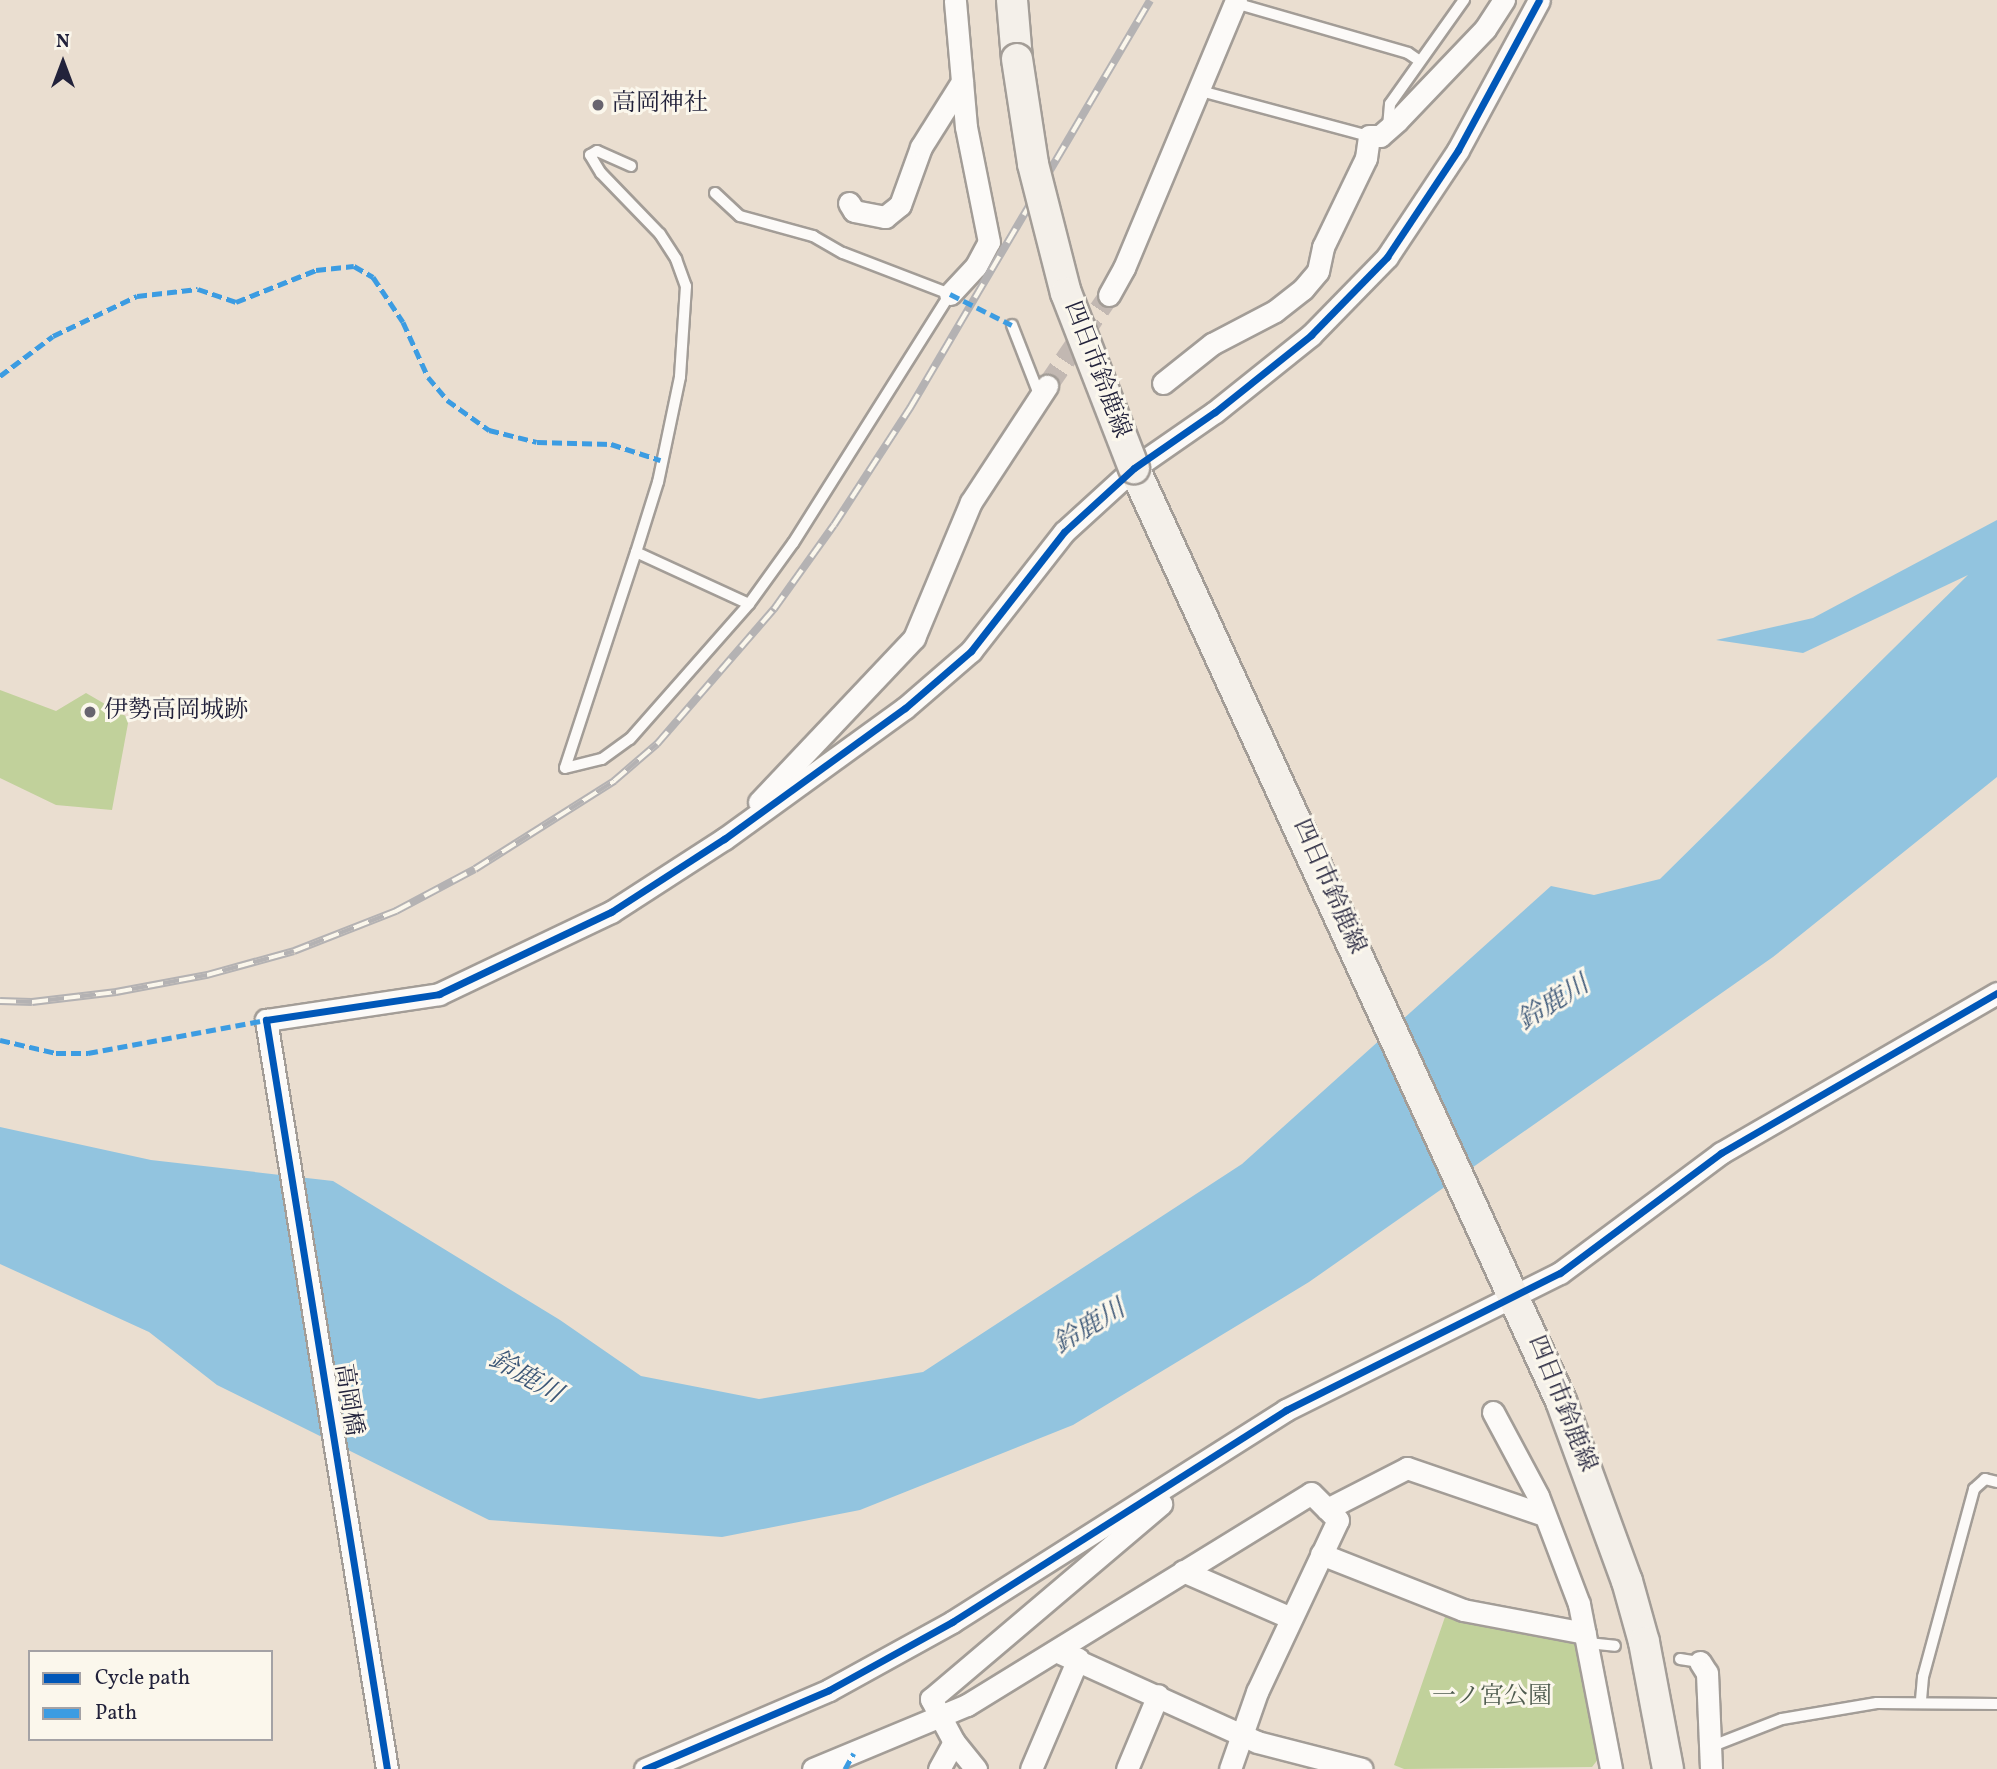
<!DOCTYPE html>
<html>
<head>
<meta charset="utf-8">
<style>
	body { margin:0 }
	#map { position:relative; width:1997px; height:1769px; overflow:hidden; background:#eaded0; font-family:Vollkorn,"Noto Serif JP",serif }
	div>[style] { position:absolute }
	.green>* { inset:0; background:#c1d19b }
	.water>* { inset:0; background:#92c4df }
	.minor-tunnel>* { height:21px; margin-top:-10.5px; transform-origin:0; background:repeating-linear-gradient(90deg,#c2b8b2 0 21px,transparent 0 31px) }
	.roads { filter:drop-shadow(2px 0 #a39d97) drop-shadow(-2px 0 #a39d97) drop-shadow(0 2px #a39d97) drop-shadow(0 -2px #a39d97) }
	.service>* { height:10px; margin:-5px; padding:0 5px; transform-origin:5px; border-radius:5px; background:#fcfaf8 }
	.minor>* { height:21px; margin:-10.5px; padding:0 10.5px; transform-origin:10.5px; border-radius:10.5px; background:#fcfaf8 }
	.secondary>* { height:30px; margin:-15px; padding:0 15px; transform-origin:15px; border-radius:15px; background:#f4f0ea }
	.rail>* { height:8px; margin-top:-4px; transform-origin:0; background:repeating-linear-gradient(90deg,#fbf7ec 0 16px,#b4b2b3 0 32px); box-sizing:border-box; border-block:2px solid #b4b2b3 }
	.bridges { filter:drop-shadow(2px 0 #a39d97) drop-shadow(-2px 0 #a39d97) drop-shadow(0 2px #a39d97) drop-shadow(0 -2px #a39d97) }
	.secondary-bridge>* { height:30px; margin:-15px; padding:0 15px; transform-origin:15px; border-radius:15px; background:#f4f0ea }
	.quiet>* { height:5px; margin-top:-2.5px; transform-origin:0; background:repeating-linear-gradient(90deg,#3c9ce2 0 10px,transparent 0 15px) }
	.cycleway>* { height:7px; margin:-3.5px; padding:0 3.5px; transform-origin:3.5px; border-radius:3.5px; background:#0057b8 }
	.dots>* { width:19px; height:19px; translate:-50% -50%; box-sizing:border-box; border:4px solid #fbf7ec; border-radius:50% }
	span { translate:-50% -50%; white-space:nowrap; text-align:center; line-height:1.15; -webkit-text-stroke:6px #fbf7ec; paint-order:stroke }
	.poi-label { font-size:24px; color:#22223b }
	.left { translate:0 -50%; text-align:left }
	.street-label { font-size:24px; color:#22223b }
	.park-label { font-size:24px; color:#4e5b4e }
	.water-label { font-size:26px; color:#3c5777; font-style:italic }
	.legend { position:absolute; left:28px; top:1650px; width:245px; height:91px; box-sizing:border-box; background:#fbf7ec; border:2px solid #a4a2a5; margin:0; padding:9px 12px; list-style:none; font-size:21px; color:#22223b }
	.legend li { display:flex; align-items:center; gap:14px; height:35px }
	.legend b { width:35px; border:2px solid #a4a2a5 }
	.north { position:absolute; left:28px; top:28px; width:70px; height:70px; -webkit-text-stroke:5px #fbf7ec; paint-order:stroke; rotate:0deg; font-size:19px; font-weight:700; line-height:28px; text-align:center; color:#22223b }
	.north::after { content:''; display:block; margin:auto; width:24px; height:32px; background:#22223b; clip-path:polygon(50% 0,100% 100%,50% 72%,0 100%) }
</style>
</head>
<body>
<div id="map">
	<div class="green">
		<i style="clip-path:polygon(0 690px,56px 711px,86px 693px,129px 718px,112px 810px,56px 805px,0 778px)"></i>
		<i style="clip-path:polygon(1446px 1614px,1479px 1625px,1576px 1641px,1603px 1753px,1592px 1767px,1404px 1769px,1394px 1765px)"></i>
	</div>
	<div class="water">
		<i style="clip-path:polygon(1997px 520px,1997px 777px,1773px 957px,1309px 1282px,1073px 1425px,860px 1510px,722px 1537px,489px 1520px,217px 1385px,149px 1332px,0 1264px,0 1127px,151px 1160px,333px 1181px,560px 1320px,641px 1376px,759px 1399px,923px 1372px,1242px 1164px,1551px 886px,1594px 895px,1660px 879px,1968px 575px,1803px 653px,1716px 640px,1813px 618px)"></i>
	</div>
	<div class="minor-tunnel">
		<i style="left:1047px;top:386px;width:110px;rotate:-55.7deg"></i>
	</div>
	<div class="roads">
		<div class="service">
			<i style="left:1235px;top:3px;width:180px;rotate:16.1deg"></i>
			<i style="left:1408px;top:53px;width:14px;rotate:34deg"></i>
			<i style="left:1197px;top:90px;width:178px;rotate:15deg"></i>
			<i style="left:1388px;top:127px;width:23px;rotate:-85deg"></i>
			<i style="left:1390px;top:104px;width:128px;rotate:-54.6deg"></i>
			<i style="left:631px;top:166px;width:37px;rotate:-156deg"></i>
			<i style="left:597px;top:151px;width:8px;rotate:150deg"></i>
			<i style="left:590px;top:155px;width:21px;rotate:59deg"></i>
			<i style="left:601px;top:173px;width:85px;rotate:46deg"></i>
			<i style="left:660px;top:234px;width:30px;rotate:57deg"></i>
			<i style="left:676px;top:259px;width:29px;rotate:70deg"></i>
			<i style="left:686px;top:286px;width:91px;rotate:93.8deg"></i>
			<i style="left:680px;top:377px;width:107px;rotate:101.8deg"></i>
			<i style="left:658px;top:482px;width:73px;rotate:107.4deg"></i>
			<i style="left:715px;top:193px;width:34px;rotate:43deg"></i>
			<i style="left:740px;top:216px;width:76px;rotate:15.3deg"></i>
			<i style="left:813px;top:236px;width:34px;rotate:30deg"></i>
			<i style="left:843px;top:253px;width:115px;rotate:21deg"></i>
			<i style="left:950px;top:294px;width:294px;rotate:122.2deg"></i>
			<i style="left:793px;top:543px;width:75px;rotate:125.8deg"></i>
			<i style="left:749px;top:604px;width:124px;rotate:-155.3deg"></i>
			<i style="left:636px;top:552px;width:227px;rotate:108.2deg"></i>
			<i style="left:565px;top:768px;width:38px;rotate:-14deg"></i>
			<i style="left:602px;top:759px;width:34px;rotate:-36deg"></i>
			<i style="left:630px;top:739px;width:180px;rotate:-48.6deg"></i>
			<i style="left:1012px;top:325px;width:77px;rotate:68.7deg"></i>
			<i style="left:1588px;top:1643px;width:27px;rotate:6deg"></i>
			<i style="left:1680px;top:1659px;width:20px;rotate:9deg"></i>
			<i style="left:1921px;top:1700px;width:23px;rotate:-85deg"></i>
			<i style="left:1923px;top:1677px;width:195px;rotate:-74.8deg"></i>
			<i style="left:1974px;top:1489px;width:15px;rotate:-42deg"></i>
			<i style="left:1985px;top:1479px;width:12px;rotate:14deg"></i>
			<i style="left:1710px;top:1747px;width:77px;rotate:-21.3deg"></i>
			<i style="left:1782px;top:1719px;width:96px;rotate:-9.6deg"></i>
			<i style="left:1877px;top:1703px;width:120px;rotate:0.5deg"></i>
		</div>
		<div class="minor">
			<i style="left:849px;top:203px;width:9px;rotate:58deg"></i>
			<i style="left:854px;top:211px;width:32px;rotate:11deg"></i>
			<i style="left:885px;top:217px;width:19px;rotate:-39deg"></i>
			<i style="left:900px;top:205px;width:62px;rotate:-70.1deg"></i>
			<i style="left:921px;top:147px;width:77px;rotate:-57.8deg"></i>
			<i style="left:950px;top:294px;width:38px;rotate:-47deg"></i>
			<i style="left:976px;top:266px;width:27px;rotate:-62deg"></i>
			<i style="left:989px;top:242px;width:117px;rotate:-101.3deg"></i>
			<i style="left:966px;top:127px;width:127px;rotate:-95deg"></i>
			<i style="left:1109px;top:295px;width:31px;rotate:-61deg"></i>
			<i style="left:1124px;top:268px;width:290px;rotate:-67.3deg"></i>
			<i style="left:1163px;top:383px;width:63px;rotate:-38.5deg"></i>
			<i style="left:1212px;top:344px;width:71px;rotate:-27.6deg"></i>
			<i style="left:1275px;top:311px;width:36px;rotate:-38deg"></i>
			<i style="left:1303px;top:289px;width:23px;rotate:-50deg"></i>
			<i style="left:1318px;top:271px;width:25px;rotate:-78deg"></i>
			<i style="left:1323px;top:247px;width:99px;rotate:-64.2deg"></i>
			<i style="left:1366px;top:158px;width:22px;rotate:-82deg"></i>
			<i style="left:1369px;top:136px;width:11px"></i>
			<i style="left:1380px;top:136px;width:23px;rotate:-41deg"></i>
			<i style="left:1397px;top:121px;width:127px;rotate:-46.3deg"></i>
			<i style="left:1485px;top:29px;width:35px;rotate:-57deg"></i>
			<i style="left:759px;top:802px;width:226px;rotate:-46.6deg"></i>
			<i style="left:914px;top:638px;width:147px;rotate:-67.3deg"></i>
			<i style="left:971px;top:502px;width:139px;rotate:-56.8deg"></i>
			<i style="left:1493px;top:1412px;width:95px;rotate:61.8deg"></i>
			<i style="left:1538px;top:1496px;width:116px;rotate:69.2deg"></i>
			<i style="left:1579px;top:1604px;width:168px;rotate:79deg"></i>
			<i style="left:1321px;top:1554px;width:153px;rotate:21.5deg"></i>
			<i style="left:1463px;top:1610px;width:124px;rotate:10.7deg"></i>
			<i style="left:1183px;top:1571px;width:118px;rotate:23.5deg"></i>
			<i style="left:1058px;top:1652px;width:218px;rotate:24.3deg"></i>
			<i style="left:1257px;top:1742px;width:108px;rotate:14.4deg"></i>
			<i style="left:1700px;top:1662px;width:13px;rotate:58deg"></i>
			<i style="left:1707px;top:1673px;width:96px;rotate:87.6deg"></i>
			<i style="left:387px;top:1769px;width:759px;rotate:-99.18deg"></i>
			<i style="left:266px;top:1020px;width:175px;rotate:-8.5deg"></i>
			<i style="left:439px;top:994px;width:191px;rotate:-25.5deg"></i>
			<i style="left:611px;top:912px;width:135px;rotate:-32.9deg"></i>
			<i style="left:724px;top:839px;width:223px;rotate:-35.9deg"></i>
			<i style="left:905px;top:708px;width:87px;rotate:-40.8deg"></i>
			<i style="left:971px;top:651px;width:151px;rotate:-52deg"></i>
			<i style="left:1064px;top:532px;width:95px;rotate:-42.4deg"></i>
			<i style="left:1134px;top:468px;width:98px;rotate:-34.7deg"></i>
			<i style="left:1215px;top:412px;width:123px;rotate:-38.7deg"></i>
			<i style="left:1311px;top:335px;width:109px;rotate:-45.7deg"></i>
			<i style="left:1387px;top:257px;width:128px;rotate:-56.4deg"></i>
			<i style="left:1458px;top:150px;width:170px;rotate:-61.6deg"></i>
			<i style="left:645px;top:1769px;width:200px;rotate:-23.2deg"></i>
			<i style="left:829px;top:1690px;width:141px;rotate:-28.9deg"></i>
			<i style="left:952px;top:1622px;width:396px;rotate:-32.4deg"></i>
			<i style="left:1286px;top:1410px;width:306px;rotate:-26.6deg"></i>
			<i style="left:1560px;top:1273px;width:201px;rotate:-36.7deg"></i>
			<i style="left:1721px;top:1153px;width:319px;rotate:-30.1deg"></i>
			<i style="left:813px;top:1769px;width:167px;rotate:-22.6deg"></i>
			<i style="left:967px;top:1705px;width:404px;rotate:-31.6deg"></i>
			<i style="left:1311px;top:1493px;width:23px;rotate:45deg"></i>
			<i style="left:939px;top:1769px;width:31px;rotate:-61deg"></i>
			<i style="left:976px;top:1769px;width:35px;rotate:-129deg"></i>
			<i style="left:954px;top:1742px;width:49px;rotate:-118.1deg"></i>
			<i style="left:931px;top:1699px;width:302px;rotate:-40.3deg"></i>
			<i style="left:1031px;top:1769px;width:120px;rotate:-66.9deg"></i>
			<i style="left:1127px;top:1769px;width:80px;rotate:-67.3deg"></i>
			<i style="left:1230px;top:1769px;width:82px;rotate:-70.7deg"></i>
			<i style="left:1257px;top:1692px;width:190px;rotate:-64.8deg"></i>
			<i style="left:1338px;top:1520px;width:16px;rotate:-135deg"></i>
			<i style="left:1327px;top:1509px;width:90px;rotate:-27.1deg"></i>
			<i style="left:1407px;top:1468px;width:145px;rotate:18.9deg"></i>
		</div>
		<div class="secondary">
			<i style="left:1012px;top:0;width:59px;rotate:85.2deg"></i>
			<i style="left:1134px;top:468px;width:1026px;rotate:65.41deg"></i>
			<i style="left:1561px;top:1401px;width:192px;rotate:69.9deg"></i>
			<i style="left:1627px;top:1581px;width:63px;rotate:74.4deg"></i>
			<i style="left:1644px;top:1642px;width:129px;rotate:79.3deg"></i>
		</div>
	</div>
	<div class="rail">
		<i style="left:0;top:1001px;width:32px;rotate:2deg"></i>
		<i style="left:32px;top:1002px;width:85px;rotate:-6.8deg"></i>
		<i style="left:116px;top:992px;width:93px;rotate:-10.6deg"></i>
		<i style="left:207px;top:975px;width:90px;rotate:-15.4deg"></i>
		<i style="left:294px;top:951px;width:110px;rotate:-21.4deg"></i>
		<i style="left:396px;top:911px;width:89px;rotate:-28deg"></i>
		<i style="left:475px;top:869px;width:165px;rotate:-32.3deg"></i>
		<i style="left:614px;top:781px;width:57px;rotate:-40.7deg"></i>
		<i style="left:657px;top:744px;width:179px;rotate:-49.1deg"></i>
		<i style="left:774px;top:609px;width:103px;rotate:-54.5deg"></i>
		<i style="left:834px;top:525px;width:140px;rotate:-57deg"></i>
		<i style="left:910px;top:408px;width:473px;rotate:-59.5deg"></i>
	</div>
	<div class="bridges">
		<div class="secondary-bridge">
			<i style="left:1017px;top:59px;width:106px;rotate:81.3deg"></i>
			<i style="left:1033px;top:164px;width:133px;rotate:75.7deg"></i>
			<i style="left:1066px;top:293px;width:188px;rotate:68.8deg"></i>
		</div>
	</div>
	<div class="quiet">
		<i style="left:950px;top:294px;width:69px;rotate:26.6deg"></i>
		<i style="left:0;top:376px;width:66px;rotate:-37deg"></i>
		<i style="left:53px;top:336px;width:93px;rotate:-25.5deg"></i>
		<i style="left:137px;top:296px;width:61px;rotate:-6.5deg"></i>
		<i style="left:198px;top:289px;width:40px;rotate:18.9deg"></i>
		<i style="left:236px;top:302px;width:86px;rotate:-21.8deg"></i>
		<i style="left:316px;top:270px;width:38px;rotate:-6deg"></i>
		<i style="left:354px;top:266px;width:22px;rotate:30deg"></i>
		<i style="left:373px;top:277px;width:54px;rotate:56.3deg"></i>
		<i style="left:403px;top:322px;width:60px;rotate:65.6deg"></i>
		<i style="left:428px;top:377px;width:30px;rotate:50deg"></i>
		<i style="left:447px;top:400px;width:52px;rotate:35.5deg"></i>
		<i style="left:489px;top:430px;width:49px;rotate:14deg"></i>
		<i style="left:537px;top:442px;width:74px;rotate:1.5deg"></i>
		<i style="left:611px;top:444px;width:52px;rotate:18.1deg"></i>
		<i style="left:0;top:1040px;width:57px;rotate:13.1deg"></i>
		<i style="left:56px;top:1053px;width:32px"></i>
		<i style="left:88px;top:1053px;width:181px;rotate:-10.5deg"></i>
		<i style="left:845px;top:1769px;width:18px;rotate:-61deg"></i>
	</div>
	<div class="cycleway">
		<i style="left:387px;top:1769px;width:759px;rotate:-99.18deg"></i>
		<i style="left:266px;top:1020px;width:175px;rotate:-8.5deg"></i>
		<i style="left:439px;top:994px;width:191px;rotate:-25.5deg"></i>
		<i style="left:611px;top:912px;width:135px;rotate:-32.9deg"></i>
		<i style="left:724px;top:839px;width:223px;rotate:-35.9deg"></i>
		<i style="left:905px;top:708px;width:87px;rotate:-40.8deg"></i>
		<i style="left:971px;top:651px;width:151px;rotate:-52deg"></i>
		<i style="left:1064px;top:532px;width:95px;rotate:-42.4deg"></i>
		<i style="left:1134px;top:468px;width:98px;rotate:-34.7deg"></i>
		<i style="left:1215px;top:412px;width:123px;rotate:-38.7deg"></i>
		<i style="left:1311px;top:335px;width:109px;rotate:-45.7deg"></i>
		<i style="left:1387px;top:257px;width:128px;rotate:-56.4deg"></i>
		<i style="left:1458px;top:150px;width:170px;rotate:-61.6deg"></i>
		<i style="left:645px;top:1769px;width:200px;rotate:-23.2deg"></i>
		<i style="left:829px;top:1690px;width:141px;rotate:-28.9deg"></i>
		<i style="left:952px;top:1622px;width:396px;rotate:-32.4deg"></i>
		<i style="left:1286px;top:1410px;width:306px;rotate:-26.6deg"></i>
		<i style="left:1560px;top:1273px;width:201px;rotate:-36.7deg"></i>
		<i style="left:1721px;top:1153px;width:319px;rotate:-30.1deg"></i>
	</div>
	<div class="dots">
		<i style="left:598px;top:105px;background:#68646f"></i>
		<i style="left:90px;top:712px;background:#68646f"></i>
	</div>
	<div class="poi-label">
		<span class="left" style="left:612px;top:105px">高岡神社</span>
		<span class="left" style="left:104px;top:712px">伊勢高岡城跡</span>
	</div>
	<div class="street-label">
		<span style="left:1096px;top:370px;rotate:69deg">四日市鈴鹿線</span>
		<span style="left:1328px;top:887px;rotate:66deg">四日市鈴鹿線</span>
		<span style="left:347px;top:1400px;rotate:81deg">高岡橋</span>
		<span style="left:1561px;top:1404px;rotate:68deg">四日市鈴鹿線</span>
	</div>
	<div class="park-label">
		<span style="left:1492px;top:1698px">一ノ宮公園</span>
	</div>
	<div class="water-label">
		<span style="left:1554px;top:1004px;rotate:-32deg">鈴鹿川</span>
		<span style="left:1090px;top:1328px;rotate:-31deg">鈴鹿川</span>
		<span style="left:525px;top:1378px;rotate:30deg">鈴鹿川</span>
	</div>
	<ul class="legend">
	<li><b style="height:9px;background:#0057b8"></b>Cycle path</li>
	<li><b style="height:9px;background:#3c9ce2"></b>Path</li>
	</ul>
	<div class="north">N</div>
</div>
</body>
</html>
